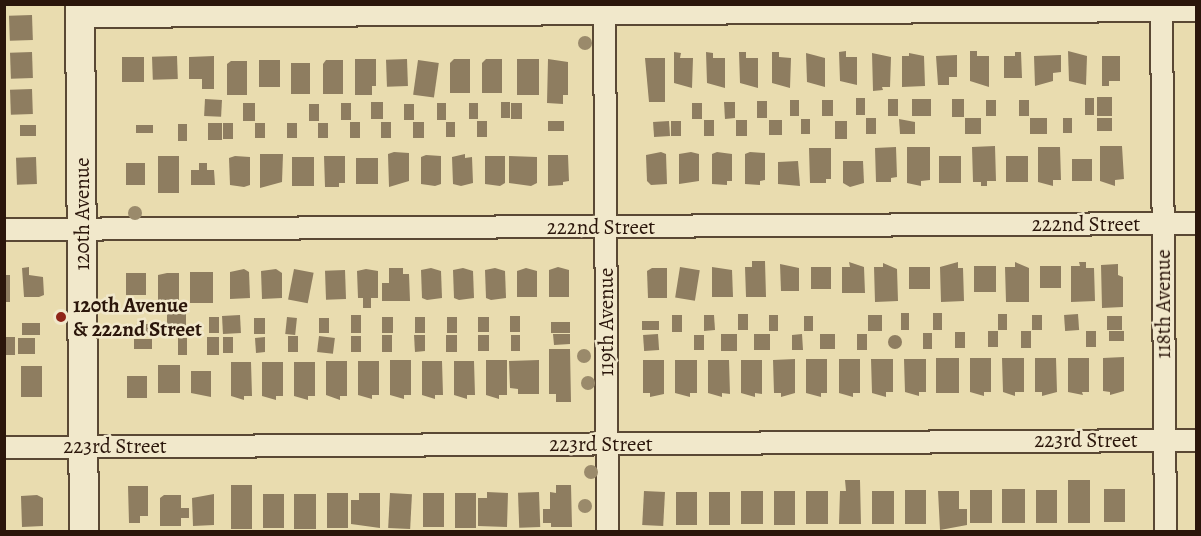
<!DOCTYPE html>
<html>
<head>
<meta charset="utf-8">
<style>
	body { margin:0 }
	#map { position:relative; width:1201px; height:536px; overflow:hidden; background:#e9dcaf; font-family:Alegreya,serif }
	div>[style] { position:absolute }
	.building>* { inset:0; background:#8e7d60; transform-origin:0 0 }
	.round { border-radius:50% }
	.roads { filter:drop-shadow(2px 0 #5a4834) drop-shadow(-2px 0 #5a4834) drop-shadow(0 2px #5a4834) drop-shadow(0 -2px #5a4834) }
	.street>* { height:21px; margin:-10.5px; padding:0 10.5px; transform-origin:10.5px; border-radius:10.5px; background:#f1e8cb }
	.secondary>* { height:28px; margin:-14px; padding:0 14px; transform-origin:14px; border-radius:14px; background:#f1e8cb }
	.trees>* { width:14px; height:14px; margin:-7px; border-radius:50%; background:#9a8a6b }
	.dots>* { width:16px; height:16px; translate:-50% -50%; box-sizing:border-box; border:3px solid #f1e8cb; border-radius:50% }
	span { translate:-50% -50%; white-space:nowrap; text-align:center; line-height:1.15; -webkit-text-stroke:5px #f1e8cb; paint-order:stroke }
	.street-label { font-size:21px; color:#2b160b }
	.poi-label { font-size:21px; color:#2b160b; font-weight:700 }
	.left { translate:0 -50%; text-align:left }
	.frame { position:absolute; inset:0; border:6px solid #2b160b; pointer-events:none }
</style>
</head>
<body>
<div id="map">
	<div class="building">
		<i style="left:32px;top:15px;width:25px;height:23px;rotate:88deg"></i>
		<i style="clip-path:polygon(846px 51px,846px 57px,857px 57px,857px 85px,840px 81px,839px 52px)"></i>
		<i style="clip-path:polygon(970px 51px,977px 51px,977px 56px,989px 56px,989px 87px,970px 81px)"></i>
		<i style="clip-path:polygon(1068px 51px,1087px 56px,1086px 85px,1069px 81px)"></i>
		<i style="left:32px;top:52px;width:26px;height:22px;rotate:88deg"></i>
		<i style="clip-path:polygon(674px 52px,681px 53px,680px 58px,693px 58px,692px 88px,674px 83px)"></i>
		<i style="clip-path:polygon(706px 52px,713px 53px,713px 58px,725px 58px,725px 88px,707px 83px)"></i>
		<i style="clip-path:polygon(739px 52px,746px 52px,746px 58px,758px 58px,758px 88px,740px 83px)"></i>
		<i style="clip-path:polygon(772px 52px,779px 52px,779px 57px,791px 58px,790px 88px,772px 83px)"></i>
		<i style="clip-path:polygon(1015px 52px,1021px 52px,1022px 78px,1004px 78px,1004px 56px,1015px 56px)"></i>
		<i style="clip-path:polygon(806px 53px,825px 58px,825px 87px,807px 82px)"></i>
		<i style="clip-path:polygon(872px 53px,891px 57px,890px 87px,882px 87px,883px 90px,873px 91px)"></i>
		<i style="clip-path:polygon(909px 53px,924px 56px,925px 86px,902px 87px,902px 56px,909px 56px)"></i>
		<i style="clip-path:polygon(957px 55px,957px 77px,949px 77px,949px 85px,938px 85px,936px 56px)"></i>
		<i style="clip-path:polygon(1061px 55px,1061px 72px,1053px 73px,1053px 81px,1035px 86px,1034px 56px)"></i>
		<i style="left:177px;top:56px;width:23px;height:25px;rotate:88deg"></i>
		<i style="clip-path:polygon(214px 56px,214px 89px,202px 89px,202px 79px,189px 79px,189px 57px)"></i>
		<i style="clip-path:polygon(1102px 56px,1120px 56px,1120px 81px,1109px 81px,1109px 86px,1102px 86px)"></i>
		<i style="left:144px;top:57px;width:25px;height:22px;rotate:90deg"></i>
		<i style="clip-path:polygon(645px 58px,665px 58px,665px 102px,649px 102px)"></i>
		<i style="clip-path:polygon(355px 59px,376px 59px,376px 86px,372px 86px,372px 95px,355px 95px)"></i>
		<i style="left:407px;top:59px;width:27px;height:21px;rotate:88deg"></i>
		<i style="clip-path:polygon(454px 59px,470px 59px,470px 93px,450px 93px,450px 63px)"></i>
		<i style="clip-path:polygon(486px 59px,502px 59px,502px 93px,482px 93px,482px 63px)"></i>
		<i style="left:517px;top:59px;width:22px;height:36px"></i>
		<i style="clip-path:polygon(548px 59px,568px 62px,568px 95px,563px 95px,563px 104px,547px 103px)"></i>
		<i style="left:259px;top:60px;width:21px;height:27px"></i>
		<i style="clip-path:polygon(326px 60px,343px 60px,343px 94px,323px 94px,323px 64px)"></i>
		<i style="left:418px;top:60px;width:21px;height:35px;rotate:8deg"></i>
		<i style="clip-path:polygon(231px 61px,247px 61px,247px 95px,227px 95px,227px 64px)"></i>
		<i style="left:310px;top:63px;width:31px;height:19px;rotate:90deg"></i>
		<i style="left:32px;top:89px;width:25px;height:22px;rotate:88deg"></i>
		<i style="left:1097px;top:97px;width:15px;height:19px"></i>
		<i style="left:856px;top:98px;width:9px;height:17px"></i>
		<i style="left:1085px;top:98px;width:9px;height:17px"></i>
		<i style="left:205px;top:99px;width:17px;height:17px;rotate:3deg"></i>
		<i style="left:888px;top:99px;width:10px;height:17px"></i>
		<i style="left:931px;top:99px;width:17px;height:19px;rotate:90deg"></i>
		<i style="left:952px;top:99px;width:12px;height:18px"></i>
		<i style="left:790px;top:100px;width:9px;height:16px"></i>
		<i style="left:822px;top:100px;width:11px;height:16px"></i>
		<i style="left:986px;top:100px;width:10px;height:16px"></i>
		<i style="left:1019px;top:100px;width:10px;height:16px"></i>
		<i style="left:767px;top:101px;width:17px;height:10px;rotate:90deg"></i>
		<i style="left:371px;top:102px;width:12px;height:17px"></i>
		<i style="left:501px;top:102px;width:9px;height:16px"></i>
		<i style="clip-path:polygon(724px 102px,735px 102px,735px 118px,725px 119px)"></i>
		<i style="left:243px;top:103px;width:12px;height:18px"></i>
		<i style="left:341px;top:103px;width:10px;height:17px"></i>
		<i style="left:446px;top:103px;width:17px;height:9px;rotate:90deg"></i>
		<i style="left:469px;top:103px;width:9px;height:16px"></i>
		<i style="left:511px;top:103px;width:11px;height:16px"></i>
		<i style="left:692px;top:103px;width:10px;height:16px"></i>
		<i style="left:309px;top:104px;width:10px;height:17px"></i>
		<i style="left:404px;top:104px;width:10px;height:16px"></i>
		<i style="left:866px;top:118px;width:10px;height:16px"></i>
		<i style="left:965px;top:118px;width:16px;height:16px"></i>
		<i style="left:1030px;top:118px;width:17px;height:16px"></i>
		<i style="left:1063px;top:118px;width:9px;height:15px"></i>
		<i style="left:1097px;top:118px;width:15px;height:13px"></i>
		<i style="left:801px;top:119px;width:9px;height:15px"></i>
		<i style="clip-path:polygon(899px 119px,915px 122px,915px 134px,900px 134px)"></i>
		<i style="left:714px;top:120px;width:16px;height:10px;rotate:90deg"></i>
		<i style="left:736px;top:120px;width:11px;height:16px"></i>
		<i style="left:769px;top:120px;width:13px;height:15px"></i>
		<i style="left:487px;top:121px;width:16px;height:10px;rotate:90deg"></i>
		<i style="left:564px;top:121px;width:10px;height:16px;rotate:90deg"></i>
		<i style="left:669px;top:121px;width:15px;height:16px;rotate:86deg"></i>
		<i style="left:671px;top:121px;width:10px;height:15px"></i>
		<i style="left:835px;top:121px;width:12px;height:18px"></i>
		<i style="left:350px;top:122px;width:10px;height:16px"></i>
		<i style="left:381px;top:122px;width:10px;height:16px"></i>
		<i style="left:413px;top:122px;width:11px;height:16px"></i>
		<i style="left:446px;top:122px;width:9px;height:15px"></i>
		<i style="left:208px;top:123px;width:14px;height:17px"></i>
		<i style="left:223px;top:123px;width:10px;height:16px"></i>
		<i style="left:255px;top:123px;width:10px;height:15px"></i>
		<i style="left:287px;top:123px;width:10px;height:15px"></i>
		<i style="left:318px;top:123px;width:10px;height:15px"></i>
		<i style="left:178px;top:124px;width:9px;height:17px"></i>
		<i style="left:20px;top:125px;width:16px;height:11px"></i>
		<i style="left:136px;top:125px;width:17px;height:8px"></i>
		<i style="clip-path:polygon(995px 146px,996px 181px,987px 181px,987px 186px,981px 186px,981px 182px,973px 182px,972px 147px)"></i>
		<i style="clip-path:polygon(1100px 146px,1122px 146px,1124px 179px,1115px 180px,1115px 186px,1100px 181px)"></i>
		<i style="clip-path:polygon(896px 147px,897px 177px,891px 178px,891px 182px,876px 182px,875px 148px)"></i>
		<i style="clip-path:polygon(907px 147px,930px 147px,930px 180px,921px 181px,921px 186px,907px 183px)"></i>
		<i style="clip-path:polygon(1038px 147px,1060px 147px,1061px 180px,1053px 180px,1053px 186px,1038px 182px)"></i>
		<i style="clip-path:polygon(809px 148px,831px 148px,831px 179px,826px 179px,826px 183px,810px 183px)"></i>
		<i style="clip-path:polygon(394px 152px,409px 153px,409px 181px,389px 187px,388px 154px)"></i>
		<i style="clip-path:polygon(661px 152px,666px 154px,667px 184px,651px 185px,647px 181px,646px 155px)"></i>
		<i style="clip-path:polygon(691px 152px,699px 154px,699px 181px,679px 184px,679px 154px)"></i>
		<i style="clip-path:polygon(717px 152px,732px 154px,732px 181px,727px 181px,727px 185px,712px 184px,712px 154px)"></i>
		<i style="clip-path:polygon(750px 152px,765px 153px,765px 180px,760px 181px,760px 185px,745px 184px,745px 154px)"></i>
		<i style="clip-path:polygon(260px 154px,283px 154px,282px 182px,260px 188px)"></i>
		<i style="clip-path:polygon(465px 154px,465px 158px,472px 157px,473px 183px,461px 186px,453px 184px,452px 157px)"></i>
		<i style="clip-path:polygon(426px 155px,441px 156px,441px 184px,435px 186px,421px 184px,421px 157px)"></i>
		<i style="clip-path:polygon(548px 155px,568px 155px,569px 181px,563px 182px,563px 185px,548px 186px)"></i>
		<i style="left:179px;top:156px;width:37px;height:21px;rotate:90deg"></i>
		<i style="clip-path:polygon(235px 156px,250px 157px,250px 185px,244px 187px,230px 185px,229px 158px)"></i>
		<i style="clip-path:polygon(324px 156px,345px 156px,345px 183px,339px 183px,339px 187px,325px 187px)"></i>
		<i style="clip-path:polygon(485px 156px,505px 156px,505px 183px,500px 186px,485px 184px)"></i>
		<i style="clip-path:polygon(509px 156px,537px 157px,537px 183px,531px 186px,509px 183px)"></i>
		<i style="left:939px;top:156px;width:22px;height:27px"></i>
		<i style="left:1006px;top:156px;width:22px;height:26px"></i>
		<i style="left:36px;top:157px;width:27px;height:20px;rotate:88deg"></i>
		<i style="left:292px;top:157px;width:22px;height:29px"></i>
		<i style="left:356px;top:158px;width:22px;height:26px"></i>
		<i style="left:1092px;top:159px;width:22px;height:20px;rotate:90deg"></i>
		<i style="clip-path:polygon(798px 161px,800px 186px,778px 184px,778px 162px)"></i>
		<i style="clip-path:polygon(843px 161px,863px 161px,864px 183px,850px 187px,843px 183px)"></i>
		<i style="left:126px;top:163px;width:19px;height:22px"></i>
		<i style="clip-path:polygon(199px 163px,207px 163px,207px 170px,214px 170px,215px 185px,191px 185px,191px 170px,199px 170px)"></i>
		<i style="clip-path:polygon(752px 261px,765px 261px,766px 297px,746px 297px,745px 267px,752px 267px)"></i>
		<i style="clip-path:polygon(849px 262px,864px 267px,865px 293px,842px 293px,842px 267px,850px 267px)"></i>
		<i style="clip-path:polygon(958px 262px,958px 268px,963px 268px,964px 301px,941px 302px,940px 267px)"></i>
		<i style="clip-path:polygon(1015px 262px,1029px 268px,1029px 302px,1006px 302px,1005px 267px,1015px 267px)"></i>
		<i style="clip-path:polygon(1079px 262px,1086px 262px,1086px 268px,1094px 268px,1095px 301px,1071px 302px,1071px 266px,1080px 266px)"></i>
		<i style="clip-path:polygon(883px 263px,897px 269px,898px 301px,875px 302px,874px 267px,883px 267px)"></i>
		<i style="clip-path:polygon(780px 264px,799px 268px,799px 291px,781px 291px)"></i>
		<i style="clip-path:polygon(1118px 264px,1118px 275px,1123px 277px,1123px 307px,1102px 308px,1101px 265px)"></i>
		<i style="left:974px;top:266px;width:22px;height:26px"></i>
		<i style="left:1061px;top:266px;width:22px;height:21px;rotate:90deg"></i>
		<i style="clip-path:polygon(29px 267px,29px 275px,43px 277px,44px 295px,39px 297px,24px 297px,22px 268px)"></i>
		<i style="clip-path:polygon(558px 267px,569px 270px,569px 297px,549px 297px,549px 270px)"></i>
		<i style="left:680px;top:267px;width:20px;height:31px;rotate:9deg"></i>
		<i style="clip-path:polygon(712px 267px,732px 270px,733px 297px,712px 297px)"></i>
		<i style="left:811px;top:267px;width:20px;height:22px"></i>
		<i style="left:909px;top:267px;width:21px;height:22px"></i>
		<i style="clip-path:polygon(389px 268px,403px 268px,403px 274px,409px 274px,410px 301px,382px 301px,382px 283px,389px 283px)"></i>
		<i style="clip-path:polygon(431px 268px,441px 271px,442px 298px,427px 300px,422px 298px,421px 270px)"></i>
		<i style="clip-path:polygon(463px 268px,473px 271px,474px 298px,459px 300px,454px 298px,453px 270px)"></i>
		<i style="clip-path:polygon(495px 268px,505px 271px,506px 298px,491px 300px,486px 298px,485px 270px)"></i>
		<i style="clip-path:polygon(526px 268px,537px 271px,537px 297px,517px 297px,517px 271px)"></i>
		<i style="clip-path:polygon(652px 268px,667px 268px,667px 298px,648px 298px,647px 271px)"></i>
		<i style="clip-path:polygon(244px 269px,249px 272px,250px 298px,230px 299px,230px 272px)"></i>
		<i style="clip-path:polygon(276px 269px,282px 273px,282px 298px,262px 299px,261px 271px)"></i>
		<i style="left:294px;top:269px;width:20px;height:31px;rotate:11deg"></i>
		<i style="clip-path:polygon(366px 269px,378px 271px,378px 298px,371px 298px,371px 308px,363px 308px,363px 298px,358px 298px,357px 271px)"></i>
		<i style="left:345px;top:270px;width:29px;height:20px;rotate:88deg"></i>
		<i style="left:190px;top:272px;width:23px;height:31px"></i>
		<i style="left:126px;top:273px;width:20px;height:22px"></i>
		<i style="clip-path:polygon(167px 273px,179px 273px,179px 300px,158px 300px,158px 275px)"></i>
		<i style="left:4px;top:275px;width:6px;height:27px"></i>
		<i style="left:901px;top:313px;width:8px;height:17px"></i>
		<i style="left:933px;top:313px;width:9px;height:17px"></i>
		<i style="left:167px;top:314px;width:19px;height:19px"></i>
		<i style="left:738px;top:314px;width:10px;height:16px"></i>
		<i style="left:998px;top:314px;width:9px;height:16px"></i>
		<i style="left:1078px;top:314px;width:16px;height:14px;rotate:86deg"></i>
		<i style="left:240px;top:315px;width:18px;height:18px;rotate:87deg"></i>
		<i style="left:351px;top:315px;width:10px;height:18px"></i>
		<i style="left:672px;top:315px;width:10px;height:17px"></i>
		<i style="clip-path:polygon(704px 315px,714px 315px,715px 330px,704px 331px)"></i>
		<i style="left:769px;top:315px;width:9px;height:16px"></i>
		<i style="left:868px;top:315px;width:14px;height:16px"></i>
		<i style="left:1032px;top:315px;width:10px;height:15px"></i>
		<i style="left:510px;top:316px;width:10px;height:16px"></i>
		<i style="left:804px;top:316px;width:9px;height:15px"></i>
		<i style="left:1107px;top:316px;width:15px;height:14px"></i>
		<i style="left:209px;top:317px;width:10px;height:16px"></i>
		<i style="left:287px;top:317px;width:10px;height:17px;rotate:6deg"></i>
		<i style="left:382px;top:317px;width:11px;height:16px"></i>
		<i style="left:415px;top:317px;width:10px;height:16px"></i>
		<i style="left:447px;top:317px;width:10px;height:16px"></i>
		<i style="left:478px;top:317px;width:11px;height:15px"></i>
		<i style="left:254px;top:318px;width:11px;height:16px"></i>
		<i style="left:319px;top:318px;width:10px;height:15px"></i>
		<i style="left:642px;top:321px;width:17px;height:9px"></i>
		<i style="left:551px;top:322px;width:19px;height:11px"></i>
		<i style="left:22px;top:323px;width:18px;height:12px"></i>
		<i style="left:136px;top:324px;width:17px;height:9px"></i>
		<i style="left:998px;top:331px;width:16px;height:10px;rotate:90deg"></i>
		<i style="left:1021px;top:331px;width:10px;height:17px"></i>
		<i style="left:1086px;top:331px;width:10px;height:16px"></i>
		<i style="left:1109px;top:331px;width:15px;height:10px"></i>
		<i style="left:965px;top:332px;width:16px;height:10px;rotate:90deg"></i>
		<i style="left:923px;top:333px;width:9px;height:16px"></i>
		<i style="clip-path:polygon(553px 334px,570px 334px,570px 344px,554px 345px)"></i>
		<i style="left:658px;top:334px;width:16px;height:15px;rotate:86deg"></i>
		<i style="left:721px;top:334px;width:16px;height:17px"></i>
		<i style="left:754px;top:334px;width:16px;height:16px"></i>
		<i style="clip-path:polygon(802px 334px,803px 350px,792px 350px,792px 335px)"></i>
		<i style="left:820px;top:334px;width:15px;height:15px"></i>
		<i style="left:857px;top:334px;width:10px;height:16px"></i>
		<i class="round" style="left:888px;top:335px;width:14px;height:14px"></i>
		<i style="left:382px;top:335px;width:10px;height:17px"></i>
		<i style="clip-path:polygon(414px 335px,425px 335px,425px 351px,415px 352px)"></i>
		<i style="left:446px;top:335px;width:11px;height:17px"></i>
		<i style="left:478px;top:335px;width:11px;height:16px"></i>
		<i style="left:511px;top:335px;width:9px;height:16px"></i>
		<i style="left:694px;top:335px;width:10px;height:15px"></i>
		<i style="left:288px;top:336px;width:10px;height:16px"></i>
		<i style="left:319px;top:336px;width:16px;height:16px;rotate:7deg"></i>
		<i style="left:351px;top:336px;width:10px;height:16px"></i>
		<i style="left:4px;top:337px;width:11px;height:18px"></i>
		<i style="left:207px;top:337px;width:12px;height:18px"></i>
		<i style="left:223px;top:337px;width:10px;height:16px"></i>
		<i style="clip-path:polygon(265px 337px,265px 352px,256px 353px,255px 338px)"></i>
		<i style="left:18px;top:338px;width:17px;height:16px"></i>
		<i style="left:178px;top:338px;width:9px;height:17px"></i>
		<i style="left:134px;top:339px;width:18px;height:10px"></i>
		<i style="clip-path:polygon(549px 349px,570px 349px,571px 402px,556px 402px,556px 394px,549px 394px)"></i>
		<i style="clip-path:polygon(1124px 357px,1124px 391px,1110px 395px,1110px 392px,1103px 391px,1103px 358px)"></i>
		<i style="left:936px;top:358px;width:23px;height:35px"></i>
		<i style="clip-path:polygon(970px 358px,991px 358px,991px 392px,984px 392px,984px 396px,970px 392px)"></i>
		<i style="clip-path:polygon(1002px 358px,1024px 358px,1024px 392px,1015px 392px,1015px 396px,1003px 392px)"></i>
		<i style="clip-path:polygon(1035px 358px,1056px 358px,1057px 392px,1042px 396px,1042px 392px,1035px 392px)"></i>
		<i style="clip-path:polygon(1068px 358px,1089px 358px,1089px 392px,1082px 392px,1083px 395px,1068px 392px)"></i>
		<i style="clip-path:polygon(795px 359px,795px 393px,781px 397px,781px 393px,774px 393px,773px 360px)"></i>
		<i style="clip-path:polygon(806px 359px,827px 359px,827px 393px,821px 393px,821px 397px,806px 393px)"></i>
		<i style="clip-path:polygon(839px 359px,860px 359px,860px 393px,853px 393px,853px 397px,839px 393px)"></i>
		<i style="clip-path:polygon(871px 359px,893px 359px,893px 392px,886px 392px,886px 397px,872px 393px)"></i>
		<i style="clip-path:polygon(904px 359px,926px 359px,926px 392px,919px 392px,919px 396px,905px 392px)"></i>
		<i style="clip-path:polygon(390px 360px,411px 360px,411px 395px,404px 395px,404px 399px,390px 395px)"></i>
		<i style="clip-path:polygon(486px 360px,507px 360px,507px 395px,499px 395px,499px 399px,486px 395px)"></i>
		<i style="clip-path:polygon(539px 360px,539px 394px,518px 394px,518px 389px,510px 388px,509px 361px)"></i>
		<i style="clip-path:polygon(643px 360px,664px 360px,664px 394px,650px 397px,650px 393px,643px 393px)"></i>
		<i style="clip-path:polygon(675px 360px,697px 360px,697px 393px,690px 393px,690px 397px,675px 393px)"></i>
		<i style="clip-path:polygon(708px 360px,729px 360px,730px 394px,722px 393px,722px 397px,708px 393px)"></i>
		<i style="clip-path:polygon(741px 360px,762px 360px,762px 394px,755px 393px,755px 397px,741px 393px)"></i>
		<i style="clip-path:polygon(326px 361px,347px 361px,347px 396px,340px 396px,340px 400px,326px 395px)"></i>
		<i style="clip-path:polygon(358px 361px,379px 361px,379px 395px,372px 395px,372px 399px,358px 395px)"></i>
		<i style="clip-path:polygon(422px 361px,442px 361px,443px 395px,435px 395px,435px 399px,422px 395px)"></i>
		<i style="clip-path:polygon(454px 361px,474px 361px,475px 395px,467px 395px,467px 399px,454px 395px)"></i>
		<i style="clip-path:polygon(231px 362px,251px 362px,252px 396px,244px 396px,244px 400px,231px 396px)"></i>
		<i style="clip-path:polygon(262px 362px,283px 362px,283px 396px,276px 396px,276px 400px,262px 396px)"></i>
		<i style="clip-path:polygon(294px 362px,315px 362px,315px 396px,308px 396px,308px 400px,294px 396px)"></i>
		<i style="left:158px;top:365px;width:22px;height:28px"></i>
		<i style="left:21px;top:366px;width:21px;height:31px"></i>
		<i style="clip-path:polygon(191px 371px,211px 371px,211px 397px,191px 393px)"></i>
		<i style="left:127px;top:376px;width:20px;height:22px"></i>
		<i style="clip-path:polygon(845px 480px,860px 480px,861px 524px,839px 524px,840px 491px,846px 491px)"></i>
		<i style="left:1068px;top:480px;width:22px;height:43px"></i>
		<i style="left:231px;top:485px;width:21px;height:44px"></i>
		<i style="clip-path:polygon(556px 485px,571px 485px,572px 527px,551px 527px,551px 523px,543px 523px,543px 509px,550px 509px,550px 492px,556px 493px)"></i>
		<i style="clip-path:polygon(128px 486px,148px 486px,148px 516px,140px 516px,140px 523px,129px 523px)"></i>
		<i style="left:1002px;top:489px;width:23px;height:34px"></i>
		<i style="left:1104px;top:489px;width:21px;height:33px"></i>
		<i style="left:905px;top:490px;width:21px;height:34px"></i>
		<i style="left:970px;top:490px;width:22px;height:33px"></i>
		<i style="left:1036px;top:490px;width:21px;height:33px"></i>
		<i style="left:644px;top:491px;width:21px;height:34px;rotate:3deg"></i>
		<i style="left:741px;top:491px;width:22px;height:33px"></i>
		<i style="left:774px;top:491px;width:21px;height:34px"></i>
		<i style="left:806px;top:491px;width:22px;height:33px"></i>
		<i style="left:872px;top:491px;width:22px;height:33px"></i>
		<i style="clip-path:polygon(938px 491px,959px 491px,959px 509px,967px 509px,967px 525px,940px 530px)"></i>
		<i style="clip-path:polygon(487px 492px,508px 493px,507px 527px,478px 526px,478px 498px,487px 498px)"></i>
		<i style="left:539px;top:492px;width:35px;height:21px;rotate:88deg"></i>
		<i style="left:676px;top:492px;width:21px;height:33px"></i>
		<i style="left:709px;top:492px;width:21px;height:33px"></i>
		<i style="left:327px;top:493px;width:21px;height:35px"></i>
		<i style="clip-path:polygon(359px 493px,380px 493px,380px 528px,351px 524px,351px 500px,359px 500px)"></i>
		<i style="left:390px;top:493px;width:22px;height:35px;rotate:3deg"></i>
		<i style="left:423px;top:493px;width:21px;height:34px"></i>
		<i style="left:455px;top:493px;width:21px;height:35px"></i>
		<i style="clip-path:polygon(214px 494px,214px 525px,193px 526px,192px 498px)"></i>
		<i style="left:263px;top:494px;width:21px;height:34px"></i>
		<i style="left:294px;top:494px;width:22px;height:35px"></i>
		<i style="clip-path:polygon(37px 495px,43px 498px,43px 526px,22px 527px,21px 496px)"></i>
		<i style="clip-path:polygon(164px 495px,181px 495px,181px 508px,189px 508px,189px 518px,181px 518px,181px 526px,160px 526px,160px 498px)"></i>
	</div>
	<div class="roads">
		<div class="street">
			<i style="left:604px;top:4px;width:528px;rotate:89.67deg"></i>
			<i style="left:1161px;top:4px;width:528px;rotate:89.57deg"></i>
			<i style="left:80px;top:16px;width:1116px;rotate:-0.31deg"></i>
			<i style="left:4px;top:229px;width:1192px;rotate:-0.29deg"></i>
			<i style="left:4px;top:447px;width:1192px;rotate:-0.34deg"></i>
		</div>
		<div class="secondary">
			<i style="left:80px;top:4px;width:528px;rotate:89.57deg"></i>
		</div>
	</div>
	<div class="trees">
		<i style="left:585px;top:43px"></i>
		<i style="left:135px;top:213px"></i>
		<i style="left:584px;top:356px"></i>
		<i style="left:588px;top:383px"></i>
		<i style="left:591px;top:472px"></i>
		<i style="left:585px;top:506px"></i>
	</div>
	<div class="dots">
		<i style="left:61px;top:317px;background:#8f2418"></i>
	</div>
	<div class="street-label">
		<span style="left:82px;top:214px;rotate:-90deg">120th Avenue</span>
		<span style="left:1086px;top:224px">222nd Street</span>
		<span style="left:601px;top:227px">222nd Street</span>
		<span style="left:1163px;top:304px;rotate:-90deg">118th Avenue</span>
		<span style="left:606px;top:322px;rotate:-90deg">119th Avenue</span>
		<span style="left:1086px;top:440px">223rd Street</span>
		<span style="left:601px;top:444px">223rd Street</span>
		<span style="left:115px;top:446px">223rd Street</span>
	</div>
	<div class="poi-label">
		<span class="left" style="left:73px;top:317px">120th Avenue<br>&amp; 222nd Street</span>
	</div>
	<div class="frame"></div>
</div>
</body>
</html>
